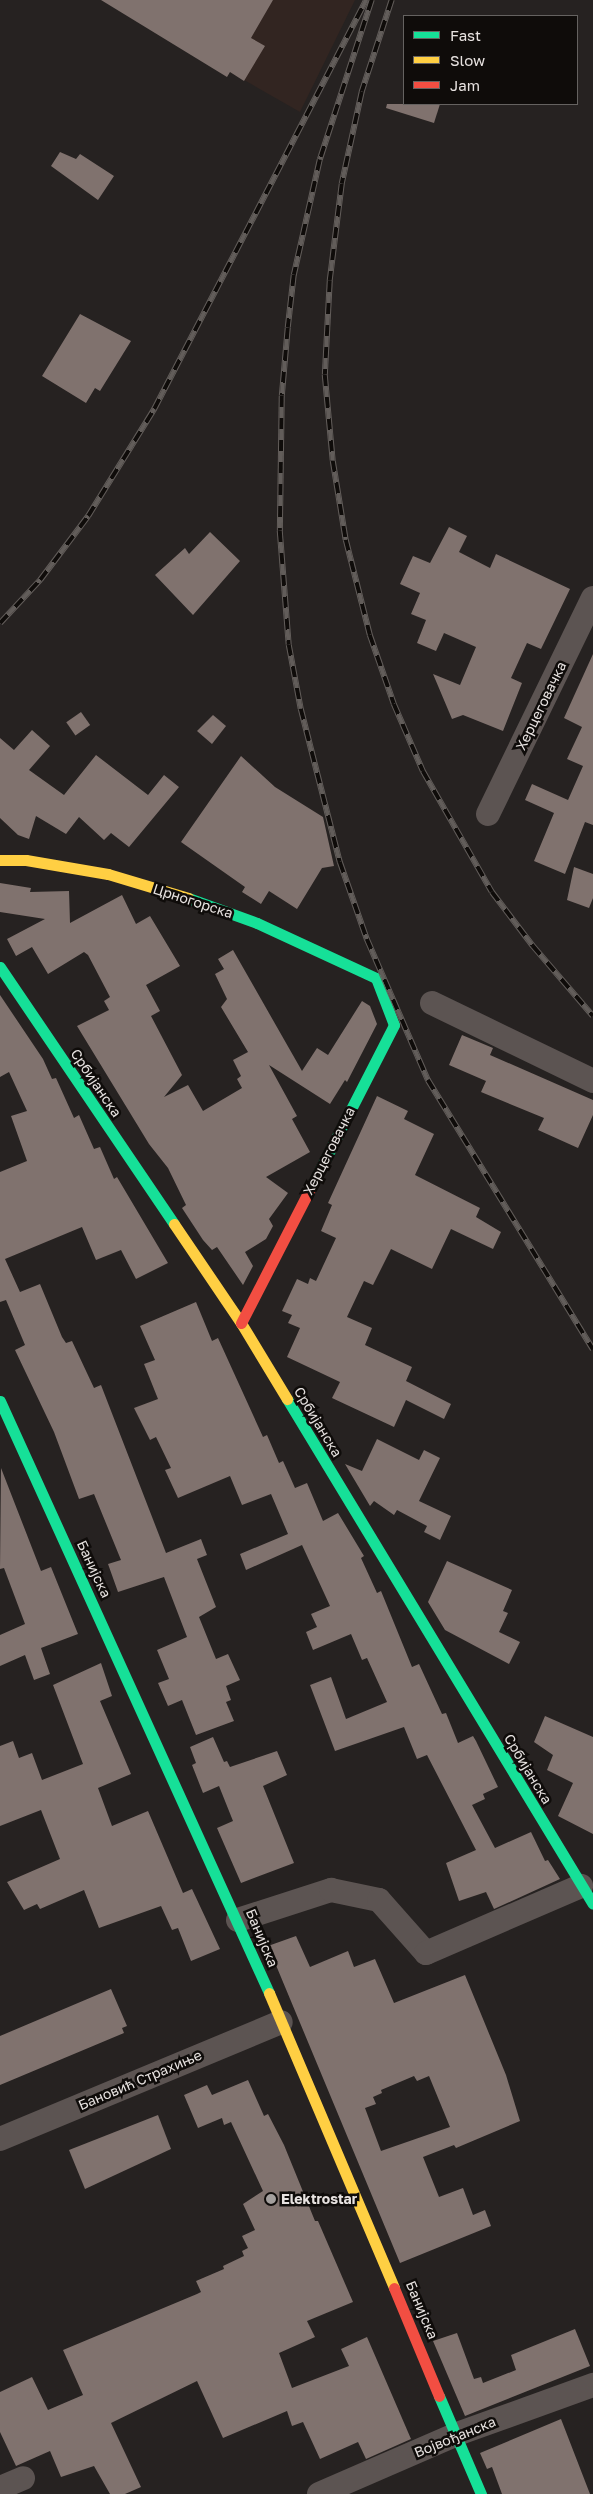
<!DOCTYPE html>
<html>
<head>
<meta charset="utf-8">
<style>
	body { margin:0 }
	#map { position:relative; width:593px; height:2494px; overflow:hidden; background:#262221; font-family:"Golos Text",sans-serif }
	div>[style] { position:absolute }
	.built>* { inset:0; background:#322521 }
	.building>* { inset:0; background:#80726e; transform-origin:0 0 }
	.street>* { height:24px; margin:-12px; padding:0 12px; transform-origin:12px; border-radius:12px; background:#5c5452 }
	.fast>* { height:11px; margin:-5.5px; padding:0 5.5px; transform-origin:5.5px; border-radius:5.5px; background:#16e098 }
	.slow>* { height:11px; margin:-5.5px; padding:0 5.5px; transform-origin:5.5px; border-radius:5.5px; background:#ffcf43 }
	.jam>* { height:11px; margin:-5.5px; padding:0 5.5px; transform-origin:5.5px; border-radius:5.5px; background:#f24e42 }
	.rail>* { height:5.5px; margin-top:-2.75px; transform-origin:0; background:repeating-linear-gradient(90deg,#0f0c0a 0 11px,#625d5a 0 22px); box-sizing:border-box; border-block:1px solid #625d5a }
	.dots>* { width:14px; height:14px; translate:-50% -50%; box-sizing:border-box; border:2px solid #0f0c0a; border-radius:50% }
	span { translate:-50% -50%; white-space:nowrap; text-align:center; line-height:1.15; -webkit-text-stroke:5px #0f0c0a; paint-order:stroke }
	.street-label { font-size:14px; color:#e7e2e0 }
	.poi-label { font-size:14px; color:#e7e2e0; font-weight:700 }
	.left { translate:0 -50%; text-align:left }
	.legend { position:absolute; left:403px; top:15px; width:175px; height:90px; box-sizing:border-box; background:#0f0c0a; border:1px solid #656260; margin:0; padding:6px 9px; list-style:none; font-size:15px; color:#e7e2e0 }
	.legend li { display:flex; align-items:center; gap:10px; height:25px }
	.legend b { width:25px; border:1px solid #656260 }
</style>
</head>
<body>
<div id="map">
	<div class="built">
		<i style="clip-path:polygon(104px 0,355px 0,300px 112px)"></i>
	</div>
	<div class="building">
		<i style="clip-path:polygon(101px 0,273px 0,251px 38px,265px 46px,244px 81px,230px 72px,227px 77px)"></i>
		<i style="clip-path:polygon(387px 104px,440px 104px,434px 123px,386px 108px)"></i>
		<i style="clip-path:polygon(60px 152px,76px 159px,80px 154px,114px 176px,98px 200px,51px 166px)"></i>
		<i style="clip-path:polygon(80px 314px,131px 341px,100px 391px,95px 388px,86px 403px,42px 376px)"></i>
		<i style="clip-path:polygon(449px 527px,467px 536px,459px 552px,490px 568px,496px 554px,570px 589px,541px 649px,527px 643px,511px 678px,522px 683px,503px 731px,463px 715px,452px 719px,433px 674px,460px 685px,476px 647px,444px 633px,436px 651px,417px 643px,426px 620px,411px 614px,420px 593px,400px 584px,413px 556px,430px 563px)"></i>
		<i style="clip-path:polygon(210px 532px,240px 561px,193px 615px,155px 575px,185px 548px,189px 554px)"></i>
		<i style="clip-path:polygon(593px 654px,593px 825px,585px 822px,565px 874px,534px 861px,554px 813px,525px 800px,532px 784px,568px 800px,583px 766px,567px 759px,582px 727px,564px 718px)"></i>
		<i style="left:81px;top:712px;width:16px;height:18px;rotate:55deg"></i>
		<i style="clip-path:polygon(213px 715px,226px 726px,212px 744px,197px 731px)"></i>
		<i style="clip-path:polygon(32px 730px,50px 746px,29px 770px,64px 795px,96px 755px,148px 795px,164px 775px,179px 787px,129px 847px,111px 833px,104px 840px,79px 817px,66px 834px,36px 816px,29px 839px,18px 835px,0 818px,0 738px,14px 750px)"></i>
		<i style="clip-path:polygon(241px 756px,275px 787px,323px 817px,334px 866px,322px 868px,297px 909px,269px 891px,261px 904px,242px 892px,245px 887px,181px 842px)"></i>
		<i style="clip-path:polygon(574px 867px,593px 874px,593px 898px,589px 908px,567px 900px)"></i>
		<i style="clip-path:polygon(0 883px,31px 888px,30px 892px,69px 891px,70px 923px,122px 895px,136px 924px,150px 916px,180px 966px,146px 985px,160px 1011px,151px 1016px,182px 1075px,164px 1097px,188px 1085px,203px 1111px,242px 1088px,237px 1079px,241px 1076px,233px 1060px,248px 1052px,221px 1007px,227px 999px,215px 974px,224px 969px,218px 959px,233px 950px,302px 1071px,317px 1048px,328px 1055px,362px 1001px,370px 1006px,377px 1024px,347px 1082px,345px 1080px,330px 1104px,269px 1065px,297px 1116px,292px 1119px,310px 1152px,266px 1177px,288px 1193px,269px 1219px,273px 1226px,266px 1239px,245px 1252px,253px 1266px,243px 1285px,217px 1247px,212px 1250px,203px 1240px,182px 1208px,186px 1205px,168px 1168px,149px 1144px,77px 1026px,109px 1010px,104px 1001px,110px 997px,88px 955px,84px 952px,48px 974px,32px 947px,16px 956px,7px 939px,45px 919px,0 912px)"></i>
		<i style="clip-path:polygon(0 995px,43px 1059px,52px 1079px,56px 1078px,74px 1118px,79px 1115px,94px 1149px,100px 1147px,114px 1179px,117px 1177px,168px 1263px,136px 1279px,121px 1250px,96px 1260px,82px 1227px,5px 1259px,20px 1292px,40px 1284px,62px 1337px,66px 1343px,72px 1341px,94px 1388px,101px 1385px,166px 1553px,201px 1539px,207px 1555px,197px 1559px,216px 1607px,199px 1617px,216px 1659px,228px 1654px,240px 1680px,226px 1686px,231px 1700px,226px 1702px,234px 1721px,196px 1735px,182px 1700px,168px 1706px,158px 1683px,169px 1679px,157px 1650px,187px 1637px,164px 1577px,118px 1592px,108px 1564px,121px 1560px,94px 1494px,79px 1499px,54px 1432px,15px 1350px,25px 1345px,6px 1300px,0 1302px,0 1172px,27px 1161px,11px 1116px,27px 1111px,9px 1072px,0 1077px)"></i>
		<i style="clip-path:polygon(462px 1035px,493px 1048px,490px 1055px,593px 1100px,593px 1115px,578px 1148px,538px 1130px,544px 1118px,481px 1092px,486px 1081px,449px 1065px)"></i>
		<i style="clip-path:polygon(377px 1096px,408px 1111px,404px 1119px,434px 1134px,415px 1175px,480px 1208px,476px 1217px,501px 1232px,493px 1249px,451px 1229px,432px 1269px,391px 1249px,373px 1285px,364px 1281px,347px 1317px,372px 1328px,365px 1345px,412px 1367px,406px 1381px,451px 1404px,444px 1419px,406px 1400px,394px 1427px,332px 1398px,340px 1382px,287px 1357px,300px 1328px,288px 1323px,292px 1315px,282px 1311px,297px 1279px,308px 1284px,310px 1278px,316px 1281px,336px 1238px,321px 1231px,332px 1205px,328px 1203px)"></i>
		<i style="clip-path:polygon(196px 1302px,212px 1341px,218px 1338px,263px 1437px,267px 1435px,279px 1463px,283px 1461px,295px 1488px,307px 1483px,323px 1521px,338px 1513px,364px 1556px,361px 1558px,377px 1593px,381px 1591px,412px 1667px,419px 1664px,442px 1714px,446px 1713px,458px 1743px,473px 1736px,476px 1741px,498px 1787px,483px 1794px,485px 1799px,472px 1805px,495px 1848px,531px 1832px,545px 1861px,548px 1860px,560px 1879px,494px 1909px,486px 1892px,459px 1901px,446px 1863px,476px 1850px,427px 1755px,417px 1759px,404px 1727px,335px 1751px,310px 1685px,331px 1677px,346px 1719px,387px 1702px,367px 1658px,362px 1660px,351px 1634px,313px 1650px,306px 1632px,317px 1627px,311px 1614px,330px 1606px,302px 1545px,246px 1570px,240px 1554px,288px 1534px,271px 1494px,242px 1505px,230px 1476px,178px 1498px,165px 1470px,171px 1468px,156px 1437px,150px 1440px,134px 1408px,158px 1399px,144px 1364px,155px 1360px,140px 1326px)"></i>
		<i style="clip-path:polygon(377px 1439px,419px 1460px,424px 1450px,440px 1458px,419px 1501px,451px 1516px,440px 1540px,424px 1532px,427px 1526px,397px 1510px,394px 1515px,374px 1501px,370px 1506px,345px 1464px,362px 1471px)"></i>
		<i style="clip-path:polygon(1px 1468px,41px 1571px,51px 1567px,78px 1634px,41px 1648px,50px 1674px,34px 1680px,25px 1655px,0 1666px,0 1635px,25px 1624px,4px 1568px,0 1569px)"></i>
		<i style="clip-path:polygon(447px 1561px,512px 1590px,503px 1611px,508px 1613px,499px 1632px,520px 1642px,509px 1664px,445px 1630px,428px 1602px)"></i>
		<i style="clip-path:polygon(101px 1663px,112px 1696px,100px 1701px,131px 1774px,98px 1788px,112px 1826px,148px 1811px,183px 1893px,192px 1889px,220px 1949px,191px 1961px,178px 1928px,172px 1930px,161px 1906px,99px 1928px,84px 1890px,40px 1909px,37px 1904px,24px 1910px,7px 1882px,60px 1859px,41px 1810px,0 1826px,0 1746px,13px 1741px,19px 1758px,32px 1753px,42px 1780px,83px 1764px,53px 1685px)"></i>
		<i style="clip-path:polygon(545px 1716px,593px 1737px,593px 1834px,558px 1816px,573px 1783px,547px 1770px,553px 1755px,534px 1742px)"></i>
		<i style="clip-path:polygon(213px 1737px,224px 1762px,227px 1761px,230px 1767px,277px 1751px,287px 1775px,263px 1786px,294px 1863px,241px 1883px,217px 1828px,233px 1821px,219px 1786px,203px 1793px,192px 1765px,196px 1763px,190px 1747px)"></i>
		<i style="clip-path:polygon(evenodd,296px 1936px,310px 1967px,348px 1951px,354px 1967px,375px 1959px,394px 2003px,465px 1975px,506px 2075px,520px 2121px,456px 2148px,454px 2145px,423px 2157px,439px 2197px,463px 2188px,473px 2215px,485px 2210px,491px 2226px,400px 2263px,268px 1946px,296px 1936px,414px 2076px,417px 2081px,429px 2076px,450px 2127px,381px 2151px,365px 2108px,376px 2104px,373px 2097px,382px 2093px,381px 2090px,414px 2076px)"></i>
		<i style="clip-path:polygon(111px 1989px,127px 2026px,122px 2028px,124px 2033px,0 2085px,0 2036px)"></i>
		<i style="clip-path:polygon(248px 2080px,264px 2116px,268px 2114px,284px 2145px,315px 2221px,318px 2221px,353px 2302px,307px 2321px,315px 2337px,279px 2353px,292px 2388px,349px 2366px,341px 2349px,367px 2337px,411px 2439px,366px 2459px,358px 2442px,320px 2459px,303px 2422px,292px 2426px,287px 2411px,223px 2438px,197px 2381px,111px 2423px,141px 2487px,125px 2494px,110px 2494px,94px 2466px,61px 2477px,50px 2451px,16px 2466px,0 2432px,0 2392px,32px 2377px,48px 2410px,83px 2395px,63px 2350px,197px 2294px,201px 2292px,196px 2281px,224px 2269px,223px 2266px,244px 2256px,242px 2251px,248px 2248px,242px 2236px,255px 2230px,243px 2204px,263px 2191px,231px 2122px,224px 2125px,222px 2118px,198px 2128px,184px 2095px,207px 2085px,212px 2095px)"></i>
		<i style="clip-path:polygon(158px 2115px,171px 2149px,85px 2189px,69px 2150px)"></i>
		<i style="clip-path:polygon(575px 2329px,590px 2366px,465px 2416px,433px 2341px,457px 2333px,474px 2379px,481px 2377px,483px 2383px,516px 2370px,511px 2355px)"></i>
		<i style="clip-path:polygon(561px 2419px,590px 2494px,502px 2494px,492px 2467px,487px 2469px,480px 2453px)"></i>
	</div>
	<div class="street">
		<i style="left:488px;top:814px;width:240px;rotate:-64.1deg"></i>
		<i style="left:432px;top:1003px;width:179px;rotate:25.8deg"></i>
		<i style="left:238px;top:1920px;width:98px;rotate:-17.9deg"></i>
		<i style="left:331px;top:1890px;width:49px;rotate:11.8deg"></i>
		<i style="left:379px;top:1900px;width:71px;rotate:48.4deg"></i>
		<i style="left:426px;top:1953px;width:169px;rotate:-23.4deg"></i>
		<i style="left:0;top:2139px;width:304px;rotate:-22.6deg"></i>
		<i style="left:0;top:2488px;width:25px;rotate:-23deg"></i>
		<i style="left:319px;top:2494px;width:150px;rotate:-23.5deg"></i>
		<i style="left:457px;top:2434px;width:145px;rotate:-19.8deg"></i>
	</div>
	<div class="fast">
		<i style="left:188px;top:898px;width:73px;rotate:19.9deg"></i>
		<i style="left:257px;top:923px;width:131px;rotate:24.8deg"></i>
		<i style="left:376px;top:978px;width:50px;rotate:69deg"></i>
		<i style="left:394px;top:1025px;width:178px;rotate:117.1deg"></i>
		<i style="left:0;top:967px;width:310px;rotate:55.9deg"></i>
		<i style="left:287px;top:1399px;width:590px;rotate:58.79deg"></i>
		<i style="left:0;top:1401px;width:650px;rotate:65.56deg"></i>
		<i style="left:439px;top:2396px;width:107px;rotate:66.8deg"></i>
	</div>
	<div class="slow">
		<i style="left:0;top:860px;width:26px"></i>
		<i style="left:26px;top:860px;width:83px;rotate:9.7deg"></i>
		<i style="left:108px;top:874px;width:84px;rotate:16.7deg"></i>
		<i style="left:174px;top:1224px;width:120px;rotate:55.9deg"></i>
		<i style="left:241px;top:1323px;width:89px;rotate:58.8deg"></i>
		<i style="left:269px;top:1993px;width:320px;rotate:67deg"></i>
	</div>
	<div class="jam">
		<i style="left:241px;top:1323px;width:157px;rotate:-62.8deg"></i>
		<i style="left:394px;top:2288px;width:117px;rotate:67.4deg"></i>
	</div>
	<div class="rail">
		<i style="left:372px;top:0;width:168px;rotate:108deg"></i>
		<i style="left:320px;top:160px;width:118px;rotate:102.7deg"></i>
		<i style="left:294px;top:275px;width:53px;rotate:96.5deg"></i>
		<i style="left:288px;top:328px;width:68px;rotate:95deg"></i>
		<i style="left:282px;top:396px;width:135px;rotate:90.8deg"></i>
		<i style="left:280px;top:531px;width:114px;rotate:85.5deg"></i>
		<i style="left:289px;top:645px;width:65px;rotate:79.4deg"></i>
		<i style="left:301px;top:709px;width:158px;rotate:75.7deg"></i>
		<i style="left:340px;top:862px;width:82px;rotate:70.7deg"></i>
		<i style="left:367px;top:939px;width:154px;rotate:66.6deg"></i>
		<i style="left:428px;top:1080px;width:316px;rotate:58.5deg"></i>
		<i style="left:392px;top:0;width:97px;rotate:108.1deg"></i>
		<i style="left:362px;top:92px;width:94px;rotate:102.3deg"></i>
		<i style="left:342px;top:184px;width:98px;rotate:97.1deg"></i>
		<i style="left:330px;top:281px;width:94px;rotate:93deg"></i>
		<i style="left:325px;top:375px;width:86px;rotate:84.7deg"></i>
		<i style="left:333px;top:461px;width:80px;rotate:80.7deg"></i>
		<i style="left:346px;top:540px;width:98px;rotate:75.8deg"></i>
		<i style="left:370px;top:635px;width:73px;rotate:70.8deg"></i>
		<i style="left:394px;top:704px;width:73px;rotate:66.6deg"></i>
		<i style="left:423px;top:771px;width:139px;rotate:60.3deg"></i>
		<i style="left:492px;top:892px;width:68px;rotate:52.8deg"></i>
		<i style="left:533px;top:946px;width:92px;rotate:49.4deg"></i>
		<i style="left:0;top:623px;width:59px;rotate:-47.1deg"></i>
		<i style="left:40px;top:580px;width:80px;rotate:-53.1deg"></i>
		<i style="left:88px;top:516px;width:126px;rotate:-58.3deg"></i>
		<i style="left:154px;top:409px;width:461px;rotate:-62.6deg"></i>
	</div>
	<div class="dots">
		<i style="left:271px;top:2199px;background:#a39f9d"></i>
	</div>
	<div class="street-label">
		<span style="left:541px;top:706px;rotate:-64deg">Херцеговачка</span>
		<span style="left:193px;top:901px;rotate:18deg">Црногорска</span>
		<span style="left:96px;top:1083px;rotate:56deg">Србијанска</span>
		<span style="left:329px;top:1151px;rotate:-63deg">Херцеговачка</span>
		<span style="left:318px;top:1422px;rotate:59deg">Србијанска</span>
		<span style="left:94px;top:1569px;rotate:65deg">Банијска</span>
		<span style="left:528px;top:1769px;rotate:59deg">Србијанска</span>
		<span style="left:262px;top:1938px;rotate:67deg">Банијска</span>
		<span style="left:140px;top:2080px;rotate:-23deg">Бановић Страхиње</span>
		<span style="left:422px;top:2310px;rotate:67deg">Банијска</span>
		<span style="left:455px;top:2437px;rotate:-22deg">Војвођанска</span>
	</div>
	<div class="poi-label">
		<span class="left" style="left:281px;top:2199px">Elektrostar</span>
	</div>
	<ul class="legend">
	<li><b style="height:6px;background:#16e098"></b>Fast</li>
	<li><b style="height:6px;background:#ffcf43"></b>Slow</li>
	<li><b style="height:6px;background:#f24e42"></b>Jam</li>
	</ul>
</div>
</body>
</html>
